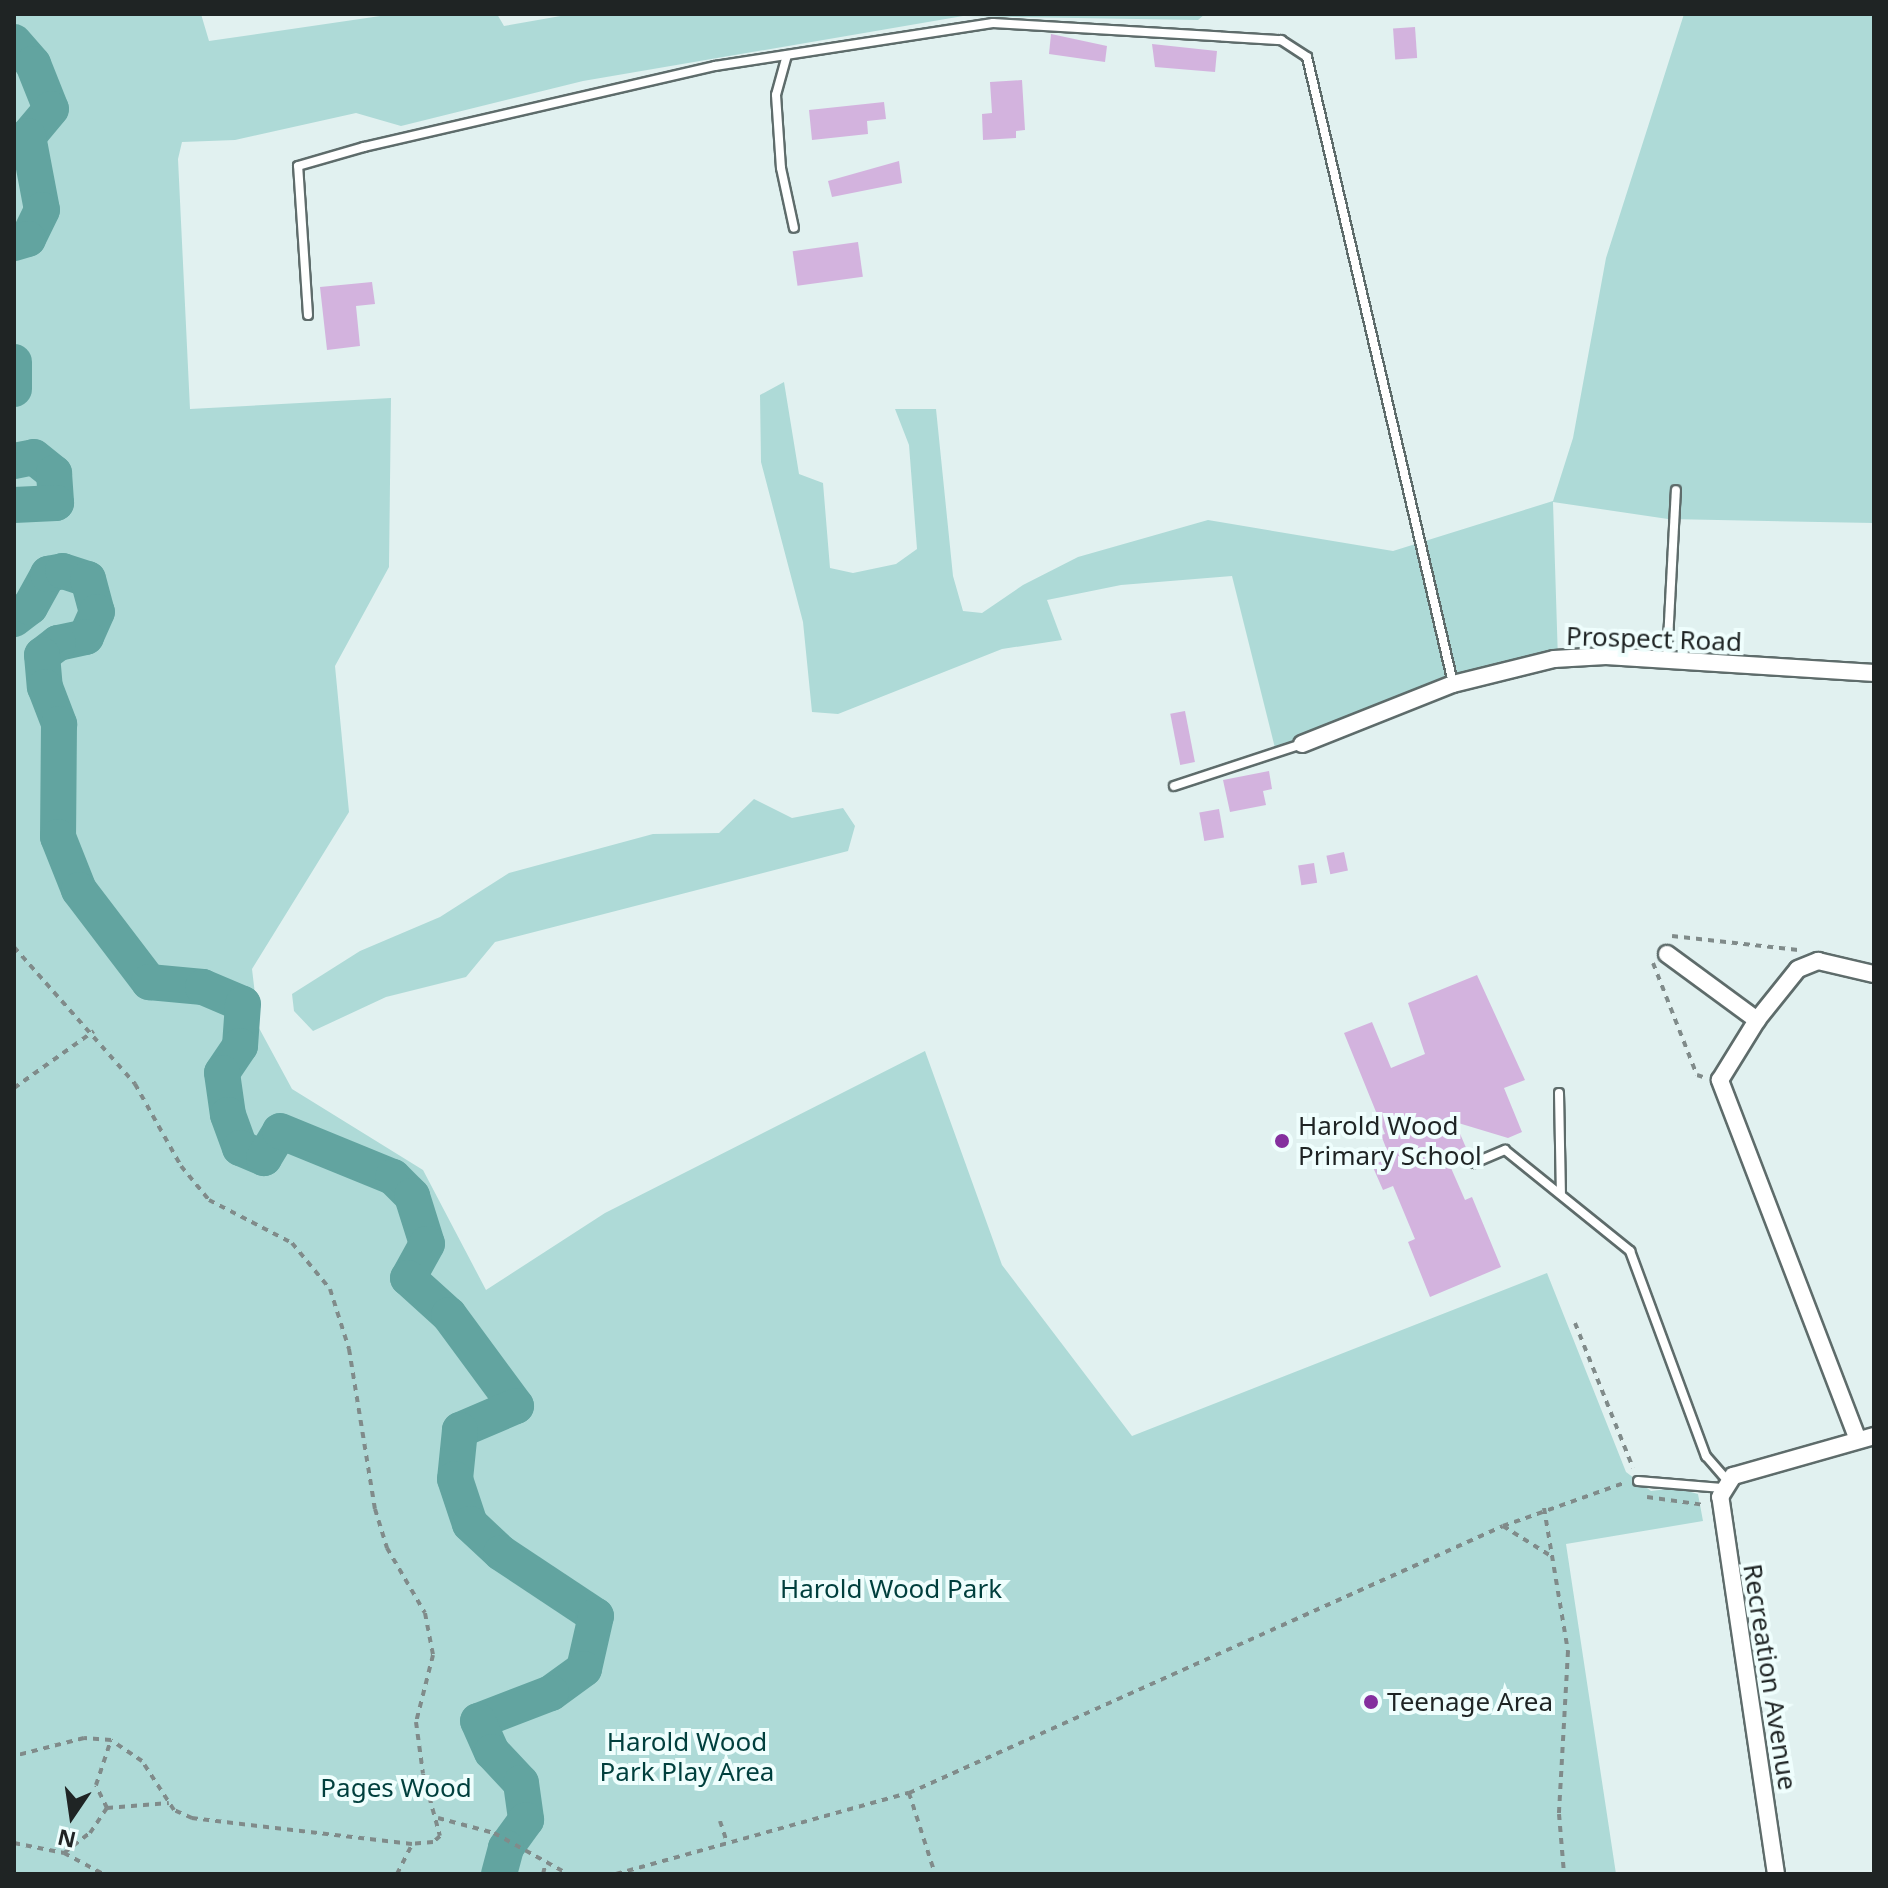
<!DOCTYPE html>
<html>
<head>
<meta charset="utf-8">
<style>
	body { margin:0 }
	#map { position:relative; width:1888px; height:1888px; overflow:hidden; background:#e1f1f0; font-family:"Noto Sans",sans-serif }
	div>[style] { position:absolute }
	.green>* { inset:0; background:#aedad7 }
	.river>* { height:36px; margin:-18px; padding:0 18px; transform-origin:18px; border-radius:18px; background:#62a4a0 }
	.building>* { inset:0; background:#d3b3de; transform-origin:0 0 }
	.path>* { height:4px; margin-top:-2px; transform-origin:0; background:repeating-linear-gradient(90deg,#808b8a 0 6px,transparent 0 12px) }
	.roads { filter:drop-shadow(2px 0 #5e6c6b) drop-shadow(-2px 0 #5e6c6b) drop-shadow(0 2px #5e6c6b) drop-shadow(0 -2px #5e6c6b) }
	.lane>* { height:8px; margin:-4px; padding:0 4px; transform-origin:4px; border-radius:4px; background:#fff }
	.street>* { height:16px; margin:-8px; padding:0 8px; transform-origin:8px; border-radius:8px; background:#fff }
	.dots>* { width:22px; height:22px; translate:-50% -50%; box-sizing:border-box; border:4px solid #effefd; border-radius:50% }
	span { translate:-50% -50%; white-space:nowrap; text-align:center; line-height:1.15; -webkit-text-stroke:8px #effefd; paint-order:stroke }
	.street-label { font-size:26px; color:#1f2424 }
	.poi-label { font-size:26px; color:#1f2424 }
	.left { translate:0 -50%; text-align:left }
	.park-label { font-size:26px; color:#003f3d }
	.frame { position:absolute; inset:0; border:16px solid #1f2424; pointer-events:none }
	.north { position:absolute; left:32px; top:1776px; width:80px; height:80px; -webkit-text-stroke:6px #effefd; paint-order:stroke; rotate:193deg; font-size:22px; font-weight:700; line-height:32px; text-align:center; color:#1f2424 }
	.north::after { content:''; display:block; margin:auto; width:28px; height:36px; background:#1f2424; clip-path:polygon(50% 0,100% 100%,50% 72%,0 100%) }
</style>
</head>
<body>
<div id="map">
	<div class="green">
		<i style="clip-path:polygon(14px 14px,201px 14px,209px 41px,394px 14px,497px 14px,504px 26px,572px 14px,1205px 14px,1198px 20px,963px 16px,583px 81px,401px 126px,356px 113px,235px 140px,182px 142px,178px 159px,190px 409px,391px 398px,389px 567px,335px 666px,349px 812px,252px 969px,259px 1028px,292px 1089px,423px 1170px,486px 1290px,605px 1213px,925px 1051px,1002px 1265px,1132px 1436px,1547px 1273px,1626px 1472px,1651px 1491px,1676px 1488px,1698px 1494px,1703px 1521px,1566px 1544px,1616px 1874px,14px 1874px)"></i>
		<i style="clip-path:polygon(1684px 14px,1874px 14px,1874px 523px,1668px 519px,1553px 502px,1558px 660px,1453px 684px,1276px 752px,1232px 576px,1121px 585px,1047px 600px,1062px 640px,1002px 649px,838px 714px,812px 712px,803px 622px,761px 462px,760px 395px,784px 382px,799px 474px,823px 483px,830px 568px,853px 573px,896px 564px,917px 549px,909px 445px,895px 409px,936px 409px,953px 576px,963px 611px,982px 613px,1023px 585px,1078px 557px,1208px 520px,1393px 551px,1553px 501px,1573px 438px,1606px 258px)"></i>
		<i style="clip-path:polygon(754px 799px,792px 818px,843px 808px,855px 826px,848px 851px,495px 942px,466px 977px,386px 997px,313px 1031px,294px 1011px,292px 994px,360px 951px,440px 917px,509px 873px,653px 834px,719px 833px)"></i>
	</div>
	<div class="river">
		<i style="left:14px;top:42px;width:29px;rotate:49deg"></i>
		<i style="left:33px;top:64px;width:48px;rotate:68.2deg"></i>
		<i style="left:51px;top:109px;width:35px;rotate:130deg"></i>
		<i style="left:28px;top:136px;width:75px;rotate:79.3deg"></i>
		<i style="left:42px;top:210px;width:32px;rotate:116deg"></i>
		<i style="left:28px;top:239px;width:15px;rotate:164deg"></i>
		<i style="left:14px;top:362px;width:27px;rotate:90deg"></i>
		<i style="left:14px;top:461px;width:20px;rotate:-11deg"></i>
		<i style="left:34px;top:457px;width:26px;rotate:39deg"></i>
		<i style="left:54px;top:473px;width:30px;rotate:86deg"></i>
		<i style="left:56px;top:503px;width:42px;rotate:177.3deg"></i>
		<i style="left:14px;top:619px;width:20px;rotate:-37deg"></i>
		<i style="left:30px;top:607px;width:38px;rotate:-61deg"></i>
		<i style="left:48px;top:574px;width:15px;rotate:-11deg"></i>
		<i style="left:63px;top:571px;width:26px;rotate:18deg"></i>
		<i style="left:88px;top:579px;width:34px;rotate:75deg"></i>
		<i style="left:97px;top:612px;width:27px;rotate:114deg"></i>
		<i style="left:86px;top:637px;width:29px;rotate:168deg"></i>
		<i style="left:58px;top:643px;width:20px;rotate:143deg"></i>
		<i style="left:42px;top:655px;width:32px;rotate:85deg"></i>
		<i style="left:45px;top:687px;width:40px;rotate:69deg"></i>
		<i style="left:59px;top:724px;width:113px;rotate:90.5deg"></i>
		<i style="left:58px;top:837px;width:57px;rotate:68.4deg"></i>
		<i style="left:79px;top:890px;width:116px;rotate:52.7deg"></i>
		<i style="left:149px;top:982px;width:54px;rotate:5.3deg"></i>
		<i style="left:203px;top:987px;width:43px;rotate:23deg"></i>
		<i style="left:243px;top:1004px;width:42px;rotate:94.1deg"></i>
		<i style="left:240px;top:1046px;width:32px;rotate:124deg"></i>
		<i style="left:222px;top:1073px;width:42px;rotate:81.9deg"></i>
		<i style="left:228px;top:1115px;width:35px;rotate:70deg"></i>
		<i style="left:240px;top:1148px;width:26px;rotate:23deg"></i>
		<i style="left:264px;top:1158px;width:31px;rotate:-59deg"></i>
		<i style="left:280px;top:1131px;width:122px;rotate:22.2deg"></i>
		<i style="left:393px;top:1177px;width:27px;rotate:45deg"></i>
		<i style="left:412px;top:1196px;width:50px;rotate:72.6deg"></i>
		<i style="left:427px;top:1244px;width:39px;rotate:119deg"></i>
		<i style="left:408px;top:1278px;width:55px;rotate:42.1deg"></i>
		<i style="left:449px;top:1315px;width:113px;rotate:53.6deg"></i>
		<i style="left:516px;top:1406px;width:61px;rotate:156.8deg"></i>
		<i style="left:460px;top:1430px;width:49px;rotate:95.8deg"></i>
		<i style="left:455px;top:1479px;width:47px;rotate:71.6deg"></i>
		<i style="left:470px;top:1524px;width:42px;rotate:43.1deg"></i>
		<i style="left:501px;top:1553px;width:114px;rotate:33.6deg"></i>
		<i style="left:596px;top:1616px;width:54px;rotate:102.8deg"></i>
		<i style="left:584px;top:1669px;width:41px;rotate:144deg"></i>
		<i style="left:551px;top:1693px;width:78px;rotate:159deg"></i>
		<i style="left:478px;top:1721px;width:34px;rotate:66deg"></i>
		<i style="left:492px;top:1752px;width:42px;rotate:46.9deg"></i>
		<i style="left:521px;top:1783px;width:37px;rotate:82deg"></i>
		<i style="left:526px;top:1820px;width:34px;rotate:126deg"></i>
		<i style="left:506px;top:1848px;width:27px;rotate:105deg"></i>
	</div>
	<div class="building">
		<i style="left:1415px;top:27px;width:31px;height:22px;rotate:86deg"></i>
		<i style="clip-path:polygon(1051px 34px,1107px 46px,1105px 62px,1049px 54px)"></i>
		<i style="clip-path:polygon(1152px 44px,1217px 51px,1215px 72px,1155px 67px)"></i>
		<i style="clip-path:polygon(1022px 80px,1025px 130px,1016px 131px,1016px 138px,983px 140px,982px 114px,992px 113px,990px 82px)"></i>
		<i style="clip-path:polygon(884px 102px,886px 119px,867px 121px,868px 134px,812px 140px,809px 110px)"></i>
		<i style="clip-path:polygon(899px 161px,902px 183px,832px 197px,828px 181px)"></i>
		<i style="left:858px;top:242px;width:35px;height:66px;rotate:82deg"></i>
		<i style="clip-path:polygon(372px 282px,375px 304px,356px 306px,360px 346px,327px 350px,320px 287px)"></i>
		<i style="left:1185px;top:711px;width:52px;height:15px;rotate:79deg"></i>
		<i style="clip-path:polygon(1269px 771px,1272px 789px,1263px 791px,1266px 805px,1230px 812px,1223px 780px)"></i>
		<i style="left:1219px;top:809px;width:29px;height:20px;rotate:80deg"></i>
		<i style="left:1344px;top:852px;width:19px;height:18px;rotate:78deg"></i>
		<i style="left:1314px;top:863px;width:20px;height:16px;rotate:81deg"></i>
		<i style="clip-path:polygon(1477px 975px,1525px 1080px,1504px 1088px,1522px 1132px,1508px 1138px,1455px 1122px,1470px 1157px,1451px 1168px,1465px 1200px,1472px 1197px,1501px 1267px,1430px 1297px,1408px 1242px,1415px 1239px,1393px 1186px,1383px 1190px,1372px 1165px,1390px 1158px,1381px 1135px,1385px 1134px,1344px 1033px,1372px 1022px,1391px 1068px,1425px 1054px,1408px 1003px)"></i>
	</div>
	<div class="path">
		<i style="left:1672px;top:936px;width:127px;rotate:6.3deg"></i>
		<i style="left:14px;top:947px;width:183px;rotate:48.5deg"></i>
		<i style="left:135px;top:1084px;width:94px;rotate:60.7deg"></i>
		<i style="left:181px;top:1166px;width:44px;rotate:50.5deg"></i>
		<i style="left:209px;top:1200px;width:93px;rotate:27.4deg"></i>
		<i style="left:292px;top:1243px;width:60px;rotate:50.4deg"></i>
		<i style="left:330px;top:1289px;width:63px;rotate:72.4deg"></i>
		<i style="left:349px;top:1349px;width:162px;rotate:80.8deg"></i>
		<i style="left:375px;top:1509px;width:41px;rotate:72.9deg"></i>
		<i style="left:387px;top:1548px;width:75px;rotate:59.7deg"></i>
		<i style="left:425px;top:1613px;width:43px;rotate:79.2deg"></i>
		<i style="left:433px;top:1655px;width:69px;rotate:104.2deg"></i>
		<i style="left:416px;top:1722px;width:52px;rotate:82.3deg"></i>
		<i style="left:423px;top:1774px;width:64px;rotate:74.7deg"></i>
		<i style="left:440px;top:1836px;width:9px;rotate:139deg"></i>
		<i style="left:433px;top:1842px;width:21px;rotate:175deg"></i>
		<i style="left:412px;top:1844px;width:222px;rotate:-173.3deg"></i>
		<i style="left:192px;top:1818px;width:20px;rotate:-156deg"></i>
		<i style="left:174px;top:1810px;width:59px;rotate:-123.1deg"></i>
		<i style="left:142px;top:1761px;width:37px;rotate:-146deg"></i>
		<i style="left:111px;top:1740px;width:27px;rotate:-176deg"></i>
		<i style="left:84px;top:1738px;width:72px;rotate:165.6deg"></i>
		<i style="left:1653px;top:963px;width:120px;rotate:68.6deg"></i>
		<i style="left:1697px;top:1075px;width:6px;rotate:18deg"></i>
		<i style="left:14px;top:1088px;width:98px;rotate:-35.5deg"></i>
		<i style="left:1575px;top:1323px;width:156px;rotate:68.2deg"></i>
		<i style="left:1647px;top:1497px;width:59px;rotate:7.9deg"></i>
		<i style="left:1544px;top:1508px;width:145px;rotate:80.5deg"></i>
		<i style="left:1568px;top:1651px;width:163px;rotate:93.2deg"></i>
		<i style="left:1559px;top:1814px;width:60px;rotate:85.2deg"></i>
		<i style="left:1503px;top:1526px;width:57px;rotate:32deg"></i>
		<i style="left:909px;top:1793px;width:85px;rotate:72.2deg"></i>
		<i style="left:107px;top:1808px;width:62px;rotate:-4.6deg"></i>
		<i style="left:438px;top:1818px;width:58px;rotate:15deg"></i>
		<i style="left:494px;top:1833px;width:85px;rotate:29deg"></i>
		<i style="left:720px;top:1821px;width:23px;rotate:72deg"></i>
		<i style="left:14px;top:1843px;width:51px;rotate:11.3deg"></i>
		<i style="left:64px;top:1853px;width:44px;rotate:28.3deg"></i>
		<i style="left:64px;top:1853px;width:33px;rotate:-38deg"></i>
		<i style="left:90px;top:1833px;width:30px;rotate:-56deg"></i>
		<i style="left:107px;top:1808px;width:25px;rotate:-116deg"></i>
		<i style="left:96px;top:1785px;width:47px;rotate:-71.6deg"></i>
		<i style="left:397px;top:1874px;width:34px;rotate:-63deg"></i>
		<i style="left:543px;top:1874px;width:12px;rotate:-76deg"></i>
		<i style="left:616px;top:1874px;width:304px;rotate:-15.5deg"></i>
		<i style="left:909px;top:1793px;width:651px;rotate:-24.2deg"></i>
		<i style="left:1503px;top:1526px;width:128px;rotate:-19.6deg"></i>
	</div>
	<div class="roads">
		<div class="lane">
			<i style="left:787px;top:55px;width:41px;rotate:105.4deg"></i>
			<i style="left:776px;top:95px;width:73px;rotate:86.1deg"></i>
			<i style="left:781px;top:168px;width:61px;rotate:77.8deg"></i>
			<i style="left:308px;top:315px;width:149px;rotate:-93.8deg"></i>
			<i style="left:298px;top:166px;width:69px;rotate:-16.1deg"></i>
			<i style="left:364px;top:147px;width:360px;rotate:-13deg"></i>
			<i style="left:715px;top:66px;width:281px;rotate:-8.8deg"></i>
			<i style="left:993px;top:23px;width:289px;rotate:3.4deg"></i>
			<i style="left:1281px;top:40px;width:31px;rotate:33deg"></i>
			<i style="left:1307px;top:57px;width:643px;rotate:76.87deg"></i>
			<i style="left:1667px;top:660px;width:170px;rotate:-87deg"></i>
			<i style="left:1174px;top:786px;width:135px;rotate:-18.2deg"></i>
			<i style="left:1559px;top:1093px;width:100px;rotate:88.9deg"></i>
			<i style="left:1474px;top:1163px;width:34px;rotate:-23deg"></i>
			<i style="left:1505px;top:1150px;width:161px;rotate:38.9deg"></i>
			<i style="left:1630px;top:1251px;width:219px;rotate:69.7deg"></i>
			<i style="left:1706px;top:1456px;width:33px;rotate:49deg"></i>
			<i style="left:1638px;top:1481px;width:84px;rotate:4.8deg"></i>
		</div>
		<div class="street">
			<i style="left:1302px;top:744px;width:162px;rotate:-21.7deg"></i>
			<i style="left:1453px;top:684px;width:104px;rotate:-13.9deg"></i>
			<i style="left:1554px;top:659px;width:52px;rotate:-3.3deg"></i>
			<i style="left:1606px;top:656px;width:269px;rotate:3.6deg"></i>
			<i style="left:1667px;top:954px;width:112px;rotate:36.3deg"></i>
			<i style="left:1858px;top:1440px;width:386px;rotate:-111deg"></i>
			<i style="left:1720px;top:1080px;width:70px;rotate:-58.3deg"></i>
			<i style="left:1757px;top:1020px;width:65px;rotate:-51.2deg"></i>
			<i style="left:1798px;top:969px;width:22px;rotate:-22deg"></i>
			<i style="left:1818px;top:961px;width:57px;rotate:13.1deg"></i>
			<i style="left:1776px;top:1874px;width:381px;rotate:-98.4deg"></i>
			<i style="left:1720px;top:1497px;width:25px;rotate:-58deg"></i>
			<i style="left:1733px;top:1476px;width:147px;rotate:-15.8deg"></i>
		</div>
	</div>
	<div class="dots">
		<i style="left:1282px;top:1141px;background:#842f9e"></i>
		<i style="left:1371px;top:1702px;background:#842f9e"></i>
	</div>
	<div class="street-label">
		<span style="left:1654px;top:639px;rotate:2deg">Prospect Road</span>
		<span style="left:1770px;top:1677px;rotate:81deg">Recreation Avenue</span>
	</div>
	<div class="poi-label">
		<span class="left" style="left:1298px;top:1141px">Harold Wood<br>Primary School</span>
		<span class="left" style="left:1387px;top:1702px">Teenage Area</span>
	</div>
	<div class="park-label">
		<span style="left:891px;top:1589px">Harold Wood Park</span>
		<span style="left:687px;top:1757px">Harold Wood<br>Park Play Area</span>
		<span style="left:396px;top:1788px">Pages Wood</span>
	</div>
	<div class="frame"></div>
	<div class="north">N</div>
</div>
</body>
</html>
